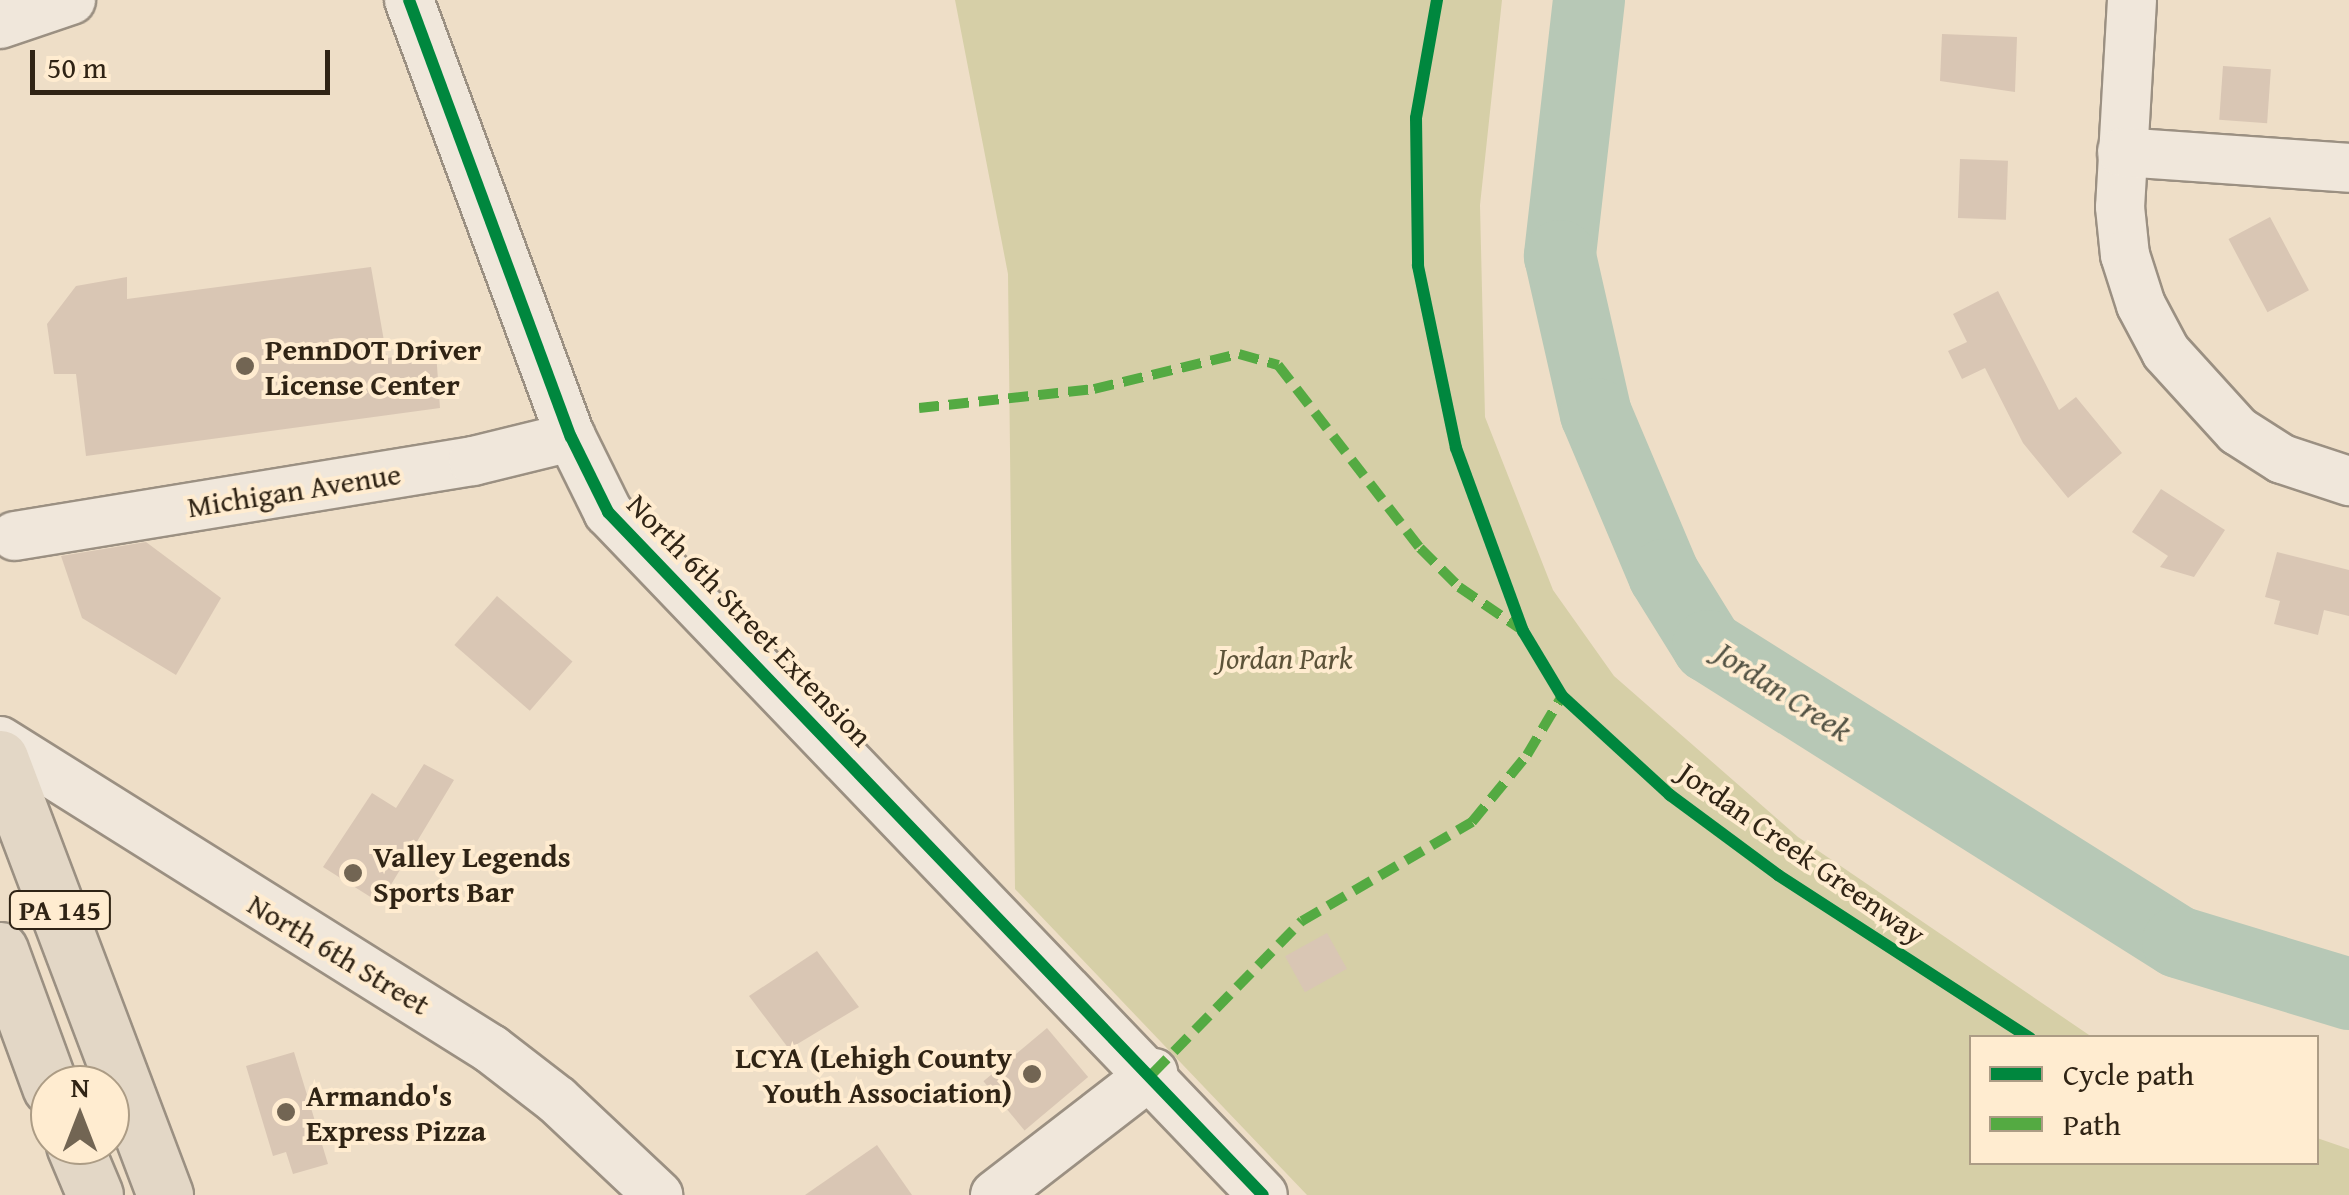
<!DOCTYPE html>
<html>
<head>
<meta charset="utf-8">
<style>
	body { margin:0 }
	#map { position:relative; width:2349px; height:1195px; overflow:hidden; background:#eedec7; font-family:"Gentium Book Plus",serif }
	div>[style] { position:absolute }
	.green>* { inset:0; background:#d6cfa7 }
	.river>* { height:72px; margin:-36px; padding:0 36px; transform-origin:36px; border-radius:36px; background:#b7c8b6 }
	.building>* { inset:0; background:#d9c6b4; transform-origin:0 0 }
	.roads { filter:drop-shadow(2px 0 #9b9082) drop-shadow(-2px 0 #9b9082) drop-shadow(0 2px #9b9082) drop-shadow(0 -2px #9b9082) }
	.minor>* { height:48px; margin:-24px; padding:0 24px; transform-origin:24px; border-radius:24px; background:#f0e7db }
	.major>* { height:55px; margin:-27.5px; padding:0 27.5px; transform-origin:27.5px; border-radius:27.5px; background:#e3d7c6 }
	.quiet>* { height:10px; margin-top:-5px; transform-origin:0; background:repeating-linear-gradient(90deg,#54aa42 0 20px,transparent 0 30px) }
	.cycleway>* { height:12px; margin:-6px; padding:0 6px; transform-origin:6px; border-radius:6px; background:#00873e }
	.dots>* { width:28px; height:28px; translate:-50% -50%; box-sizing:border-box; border:5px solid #ffecd0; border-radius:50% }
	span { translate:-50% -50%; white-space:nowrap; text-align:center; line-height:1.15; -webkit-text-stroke:8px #ffecd0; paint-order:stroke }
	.shield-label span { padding:2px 8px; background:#ffecd0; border:2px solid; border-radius:8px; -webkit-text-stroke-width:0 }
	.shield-label { font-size:28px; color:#302415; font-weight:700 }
	.poi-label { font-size:30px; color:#302415; font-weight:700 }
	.left { translate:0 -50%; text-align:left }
	.right { translate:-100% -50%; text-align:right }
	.street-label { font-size:30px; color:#302415 }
	.park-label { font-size:30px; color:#5c5339; font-style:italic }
	.water-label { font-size:32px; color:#525243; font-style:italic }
	.legend { position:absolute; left:1969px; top:1035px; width:350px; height:130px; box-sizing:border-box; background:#ffecd0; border:2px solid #ac9c85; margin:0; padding:12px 18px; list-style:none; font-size:30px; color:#302415 }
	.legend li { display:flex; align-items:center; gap:20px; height:50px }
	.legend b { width:50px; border:2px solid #ac9c85 }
	.north { position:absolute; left:30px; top:1065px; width:100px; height:100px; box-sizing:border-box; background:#ffecd0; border:2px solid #ac9c85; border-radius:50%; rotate:0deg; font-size:28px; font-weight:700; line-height:40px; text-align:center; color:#302415 }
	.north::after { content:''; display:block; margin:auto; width:35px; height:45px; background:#726553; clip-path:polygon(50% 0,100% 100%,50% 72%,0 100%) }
	.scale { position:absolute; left:30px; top:50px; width:300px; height:45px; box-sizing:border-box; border:5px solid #302415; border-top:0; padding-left:12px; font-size:30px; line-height:35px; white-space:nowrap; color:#302415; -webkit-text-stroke:8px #ffecd0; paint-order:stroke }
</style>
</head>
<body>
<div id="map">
	<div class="green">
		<i style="clip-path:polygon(955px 0,1502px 0,1480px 205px,1485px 417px,1553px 590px,1614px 676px,1798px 837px,2092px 1037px,1972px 1038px,1972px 1162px,2316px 1162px,2317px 1138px,2349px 1149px,2349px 1195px,1307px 1195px,1015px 889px,1008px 274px)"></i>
	</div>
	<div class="river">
		<i style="left:1589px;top:0;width:258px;rotate:96.5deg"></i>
		<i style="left:1560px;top:256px;width:162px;rotate:77.2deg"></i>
		<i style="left:1596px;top:414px;width:175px;rotate:67.1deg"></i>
		<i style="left:1664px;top:575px;width:84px;rotate:58.2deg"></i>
		<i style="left:1708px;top:646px;width:555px;rotate:32.2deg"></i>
		<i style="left:2178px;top:942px;width:179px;rotate:16.9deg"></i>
	</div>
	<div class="building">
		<i style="clip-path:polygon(1942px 34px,2017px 37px,2015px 92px,1940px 81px)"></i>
		<i style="left:2223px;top:66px;width:48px;height:54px;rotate:4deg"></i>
		<i style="left:1960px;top:159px;width:48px;height:59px;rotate:2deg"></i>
		<i style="left:2270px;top:217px;width:83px;height:47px;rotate:62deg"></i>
		<i style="clip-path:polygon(371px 267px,387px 358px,436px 352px,440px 408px,86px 456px,76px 374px,54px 374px,47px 324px,76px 286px,127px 277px,127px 299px)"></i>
		<i style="clip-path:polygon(1998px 291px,2059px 410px,2076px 397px,2122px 453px,2068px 498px,2023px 443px,1985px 368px,1962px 379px,1948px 351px,1967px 342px,1953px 314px)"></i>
		<i style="clip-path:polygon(2161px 489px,2225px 530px,2194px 577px,2160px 567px,2168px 556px,2132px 532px)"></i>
		<i style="clip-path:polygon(146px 542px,221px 598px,176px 675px,82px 618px,61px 556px)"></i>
		<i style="clip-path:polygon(2277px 552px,2349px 570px,2349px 616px,2324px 610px,2318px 635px,2274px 624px,2280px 601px,2265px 597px)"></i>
		<i style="left:497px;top:596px;width:100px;height:65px;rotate:41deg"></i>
		<i style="clip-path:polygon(424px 764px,454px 780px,380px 903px,323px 867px,372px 793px,396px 808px)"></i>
		<i style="left:1327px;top:933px;width:41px;height:48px;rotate:61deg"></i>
		<i style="clip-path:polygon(817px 951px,859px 1007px,789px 1049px,749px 996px)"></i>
		<i style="left:1047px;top:1028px;width:64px;height:83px;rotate:50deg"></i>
		<i style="clip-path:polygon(294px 1052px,328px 1164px,293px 1174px,286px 1152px,273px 1156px,246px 1066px)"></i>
		<i style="clip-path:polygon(877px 1145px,912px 1195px,805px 1195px)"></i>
	</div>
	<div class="roads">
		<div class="minor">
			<i style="left:409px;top:0;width:466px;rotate:69.7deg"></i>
			<i style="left:571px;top:437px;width:84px;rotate:63.7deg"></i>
			<i style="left:608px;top:512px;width:946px;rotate:46.2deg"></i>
			<i style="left:2132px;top:0;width:207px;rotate:93.3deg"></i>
			<i style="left:2120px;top:207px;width:48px;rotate:84.1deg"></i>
			<i style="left:2125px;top:255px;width:52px;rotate:72.3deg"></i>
			<i style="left:2141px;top:305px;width:53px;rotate:62deg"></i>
			<i style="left:2166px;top:352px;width:107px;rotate:47.7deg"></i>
			<i style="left:2238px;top:431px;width:52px;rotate:32.5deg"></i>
			<i style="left:2282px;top:459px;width:71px;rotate:18.2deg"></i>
			<i style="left:0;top:24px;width:75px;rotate:-18.7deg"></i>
			<i style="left:2122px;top:152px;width:228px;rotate:4deg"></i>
			<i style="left:15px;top:536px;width:464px;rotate:-9.3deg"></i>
			<i style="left:473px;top:461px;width:101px;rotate:-13.8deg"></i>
			<i style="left:0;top:741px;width:580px;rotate:32.1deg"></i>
			<i style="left:491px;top:1049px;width:83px;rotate:37.7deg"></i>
			<i style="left:557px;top:1100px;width:139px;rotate:43.2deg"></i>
			<i style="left:995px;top:1195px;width:200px;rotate:-37.7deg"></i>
		</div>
		<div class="major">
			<i style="left:0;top:758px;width:467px;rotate:69.3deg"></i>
			<i style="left:0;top:950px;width:146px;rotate:69.9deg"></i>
			<i style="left:74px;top:1145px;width:54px;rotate:67.2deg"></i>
		</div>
	</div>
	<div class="quiet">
		<i style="left:919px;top:408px;width:176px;rotate:-6.2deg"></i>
		<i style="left:1094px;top:389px;width:149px;rotate:-13.6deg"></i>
		<i style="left:1239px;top:354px;width:41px;rotate:15.8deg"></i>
		<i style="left:1278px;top:365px;width:232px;rotate:52.2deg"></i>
		<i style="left:1420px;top:548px;width:55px;rotate:45deg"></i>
		<i style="left:1459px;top:587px;width:73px;rotate:34.3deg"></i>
		<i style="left:1153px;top:1073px;width:213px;rotate:-45.6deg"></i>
		<i style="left:1302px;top:921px;width:197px;rotate:-30.2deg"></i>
		<i style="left:1472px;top:822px;width:87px;rotate:-50.6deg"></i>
		<i style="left:1527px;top:755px;width:69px;rotate:-59.3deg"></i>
	</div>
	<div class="cycleway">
		<i style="left:409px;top:0;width:466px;rotate:69.7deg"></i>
		<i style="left:571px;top:437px;width:84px;rotate:63.7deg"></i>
		<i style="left:608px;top:512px;width:946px;rotate:46.2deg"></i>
		<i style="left:1437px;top:0;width:120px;rotate:100.1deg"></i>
		<i style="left:1416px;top:118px;width:148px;rotate:89.2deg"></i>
		<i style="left:1418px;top:266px;width:186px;rotate:78.2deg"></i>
		<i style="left:1456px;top:448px;width:195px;rotate:69.9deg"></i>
		<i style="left:1523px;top:631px;width:76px;rotate:59deg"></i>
		<i style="left:1562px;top:696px;width:147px;rotate:42.5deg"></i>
		<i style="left:1670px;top:795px;width:134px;rotate:36.5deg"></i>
		<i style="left:1778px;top:875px;width:300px;rotate:32.9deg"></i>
	</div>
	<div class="dots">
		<i style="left:245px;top:366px;background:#726553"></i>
		<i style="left:353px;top:873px;background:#726553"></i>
		<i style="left:1032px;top:1074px;background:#726553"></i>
		<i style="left:286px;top:1112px;background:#726553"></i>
	</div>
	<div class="shield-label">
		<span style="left:60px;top:910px">PA 145</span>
	</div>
	<div class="poi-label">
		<span class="left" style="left:265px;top:366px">PennDOT Driver<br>License Center</span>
		<span class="left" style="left:373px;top:873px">Valley Legends<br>Sports Bar</span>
		<span class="right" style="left:1012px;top:1074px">LCYA (Lehigh County<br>Youth Association)</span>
		<span class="left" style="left:306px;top:1112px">Armando's<br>Express Pizza</span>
	</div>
	<div class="street-label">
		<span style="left:294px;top:490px;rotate:-9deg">Michigan Avenue</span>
		<span style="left:750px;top:620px;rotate:46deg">North 6th Street Extension</span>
		<span style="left:1802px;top:853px;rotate:35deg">Jordan Creek Greenway</span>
		<span style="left:339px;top:954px;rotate:31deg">North 6th Street</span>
	</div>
	<div class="park-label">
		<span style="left:1285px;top:658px">Jordan Park</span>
	</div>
	<div class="water-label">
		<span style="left:1783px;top:692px;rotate:33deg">Jordan Creek</span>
	</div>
	<ul class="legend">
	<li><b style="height:12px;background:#00873e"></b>Cycle path</li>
	<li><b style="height:12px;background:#54aa42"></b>Path</li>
	</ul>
	<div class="north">N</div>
	<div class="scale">50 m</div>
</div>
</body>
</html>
